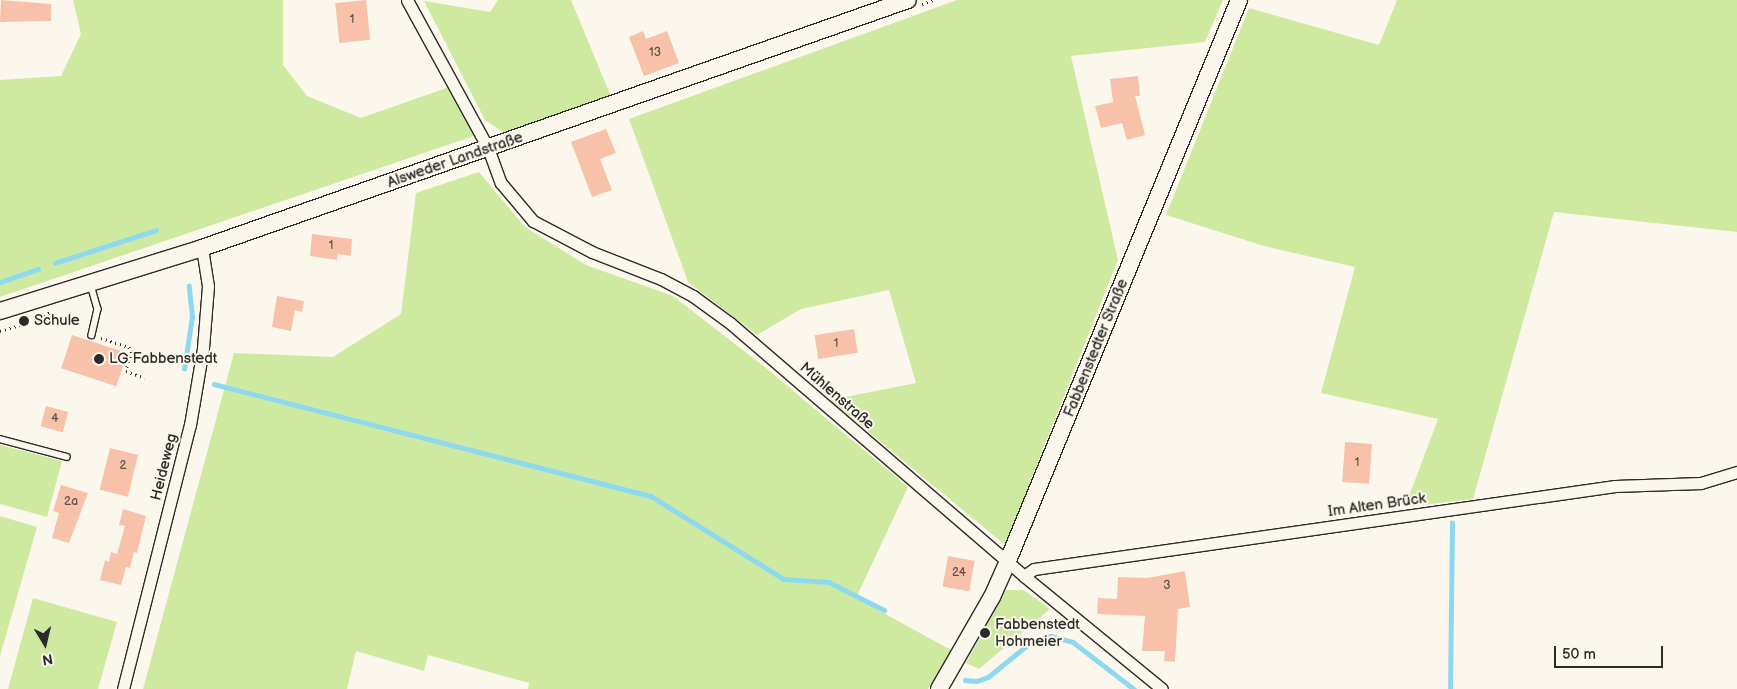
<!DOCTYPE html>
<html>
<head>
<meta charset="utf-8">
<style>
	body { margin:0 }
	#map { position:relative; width:1737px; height:689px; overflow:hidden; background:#fbf7ec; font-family:"Balsamiq Sans",sans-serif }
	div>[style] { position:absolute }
	.green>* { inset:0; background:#ceeaa1 }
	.stream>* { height:4.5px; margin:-2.25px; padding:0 2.25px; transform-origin:2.25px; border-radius:2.25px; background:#8fd9f0 }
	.building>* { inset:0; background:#f7c2a9; transform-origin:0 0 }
	.path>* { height:2.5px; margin-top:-1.25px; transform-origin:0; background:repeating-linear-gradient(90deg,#2b2b2b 0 1px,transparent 0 5px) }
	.roads { filter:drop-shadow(1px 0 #2b2b2b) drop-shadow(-1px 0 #2b2b2b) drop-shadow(0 1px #2b2b2b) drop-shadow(0 -1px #2b2b2b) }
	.lane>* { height:5.5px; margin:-2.75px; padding:0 2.75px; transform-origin:2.75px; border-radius:2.75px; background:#fbf7ec }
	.street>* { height:11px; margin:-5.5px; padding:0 5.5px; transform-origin:5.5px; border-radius:5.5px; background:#fbf7ec }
	.secondary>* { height:16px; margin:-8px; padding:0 8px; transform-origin:8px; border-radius:8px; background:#fbf7ec }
	.dots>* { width:14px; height:14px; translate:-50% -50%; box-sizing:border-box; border:2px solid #fbf7ec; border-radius:50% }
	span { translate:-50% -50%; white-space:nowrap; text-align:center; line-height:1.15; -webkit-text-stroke:4px #fbf7ec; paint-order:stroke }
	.number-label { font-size:12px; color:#5e514a }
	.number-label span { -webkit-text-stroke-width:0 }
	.street-label { font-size:15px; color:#2b2b2b }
	.poi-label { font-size:15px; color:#2b2b2b }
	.left { translate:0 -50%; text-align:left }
	.north { position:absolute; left:20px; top:619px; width:50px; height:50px; -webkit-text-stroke:4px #fbf7ec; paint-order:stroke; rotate:171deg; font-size:14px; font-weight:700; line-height:20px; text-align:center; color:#2b2b2b }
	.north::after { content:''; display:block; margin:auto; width:18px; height:22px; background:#2b2b2b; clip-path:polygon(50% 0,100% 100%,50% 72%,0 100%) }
	.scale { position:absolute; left:1554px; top:646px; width:109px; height:22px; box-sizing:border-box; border:2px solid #2b2b2b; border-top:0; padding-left:6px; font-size:15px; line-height:18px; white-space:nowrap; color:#2b2b2b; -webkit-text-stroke:4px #fbf7ec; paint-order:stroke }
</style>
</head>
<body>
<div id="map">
	<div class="green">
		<i style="clip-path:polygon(73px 0,283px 0,283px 65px,307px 96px,361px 118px,449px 87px,474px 136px,0 297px,0 80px,61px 76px,81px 34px)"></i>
		<i style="clip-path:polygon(498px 0,571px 0,612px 99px,506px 134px,485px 120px,424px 1px,490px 12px)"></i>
		<i style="clip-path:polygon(957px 0,1223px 0,1205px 42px,1071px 56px,1118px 260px,1005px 545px,830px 400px,916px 383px,889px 290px,801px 309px,757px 335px,688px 282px,629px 119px)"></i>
		<i style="clip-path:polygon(1397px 0,1737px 0,1737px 232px,1554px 212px,1473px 499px,1405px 507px,1438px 419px,1321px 393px,1355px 267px,1264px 246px,1166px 215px,1249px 8px,1379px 45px)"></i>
		<i style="clip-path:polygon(479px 172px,525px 227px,586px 265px,673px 296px,766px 368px,908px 487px,856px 598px,951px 650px,928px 689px,528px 689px,529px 683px,428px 655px,424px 671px,356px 651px,347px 689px,143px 689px,234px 353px,333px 357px,401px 314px,416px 193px)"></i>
		<i style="clip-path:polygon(0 445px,62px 461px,47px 517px,0 504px)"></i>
		<i style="clip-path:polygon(0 516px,37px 527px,0 656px)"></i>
		<i style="clip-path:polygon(1006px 590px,1024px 590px,1050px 609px,979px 669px,966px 663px)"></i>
		<i style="clip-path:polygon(33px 598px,117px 622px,98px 689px,8px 689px)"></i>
	</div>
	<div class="stream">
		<i style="left:55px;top:263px;width:106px;rotate:-18.1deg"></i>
		<i style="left:0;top:282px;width:40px;rotate:-18.9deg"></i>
		<i style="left:184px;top:369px;width:53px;rotate:-81.3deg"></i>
		<i style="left:192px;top:317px;width:31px;rotate:-96deg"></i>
		<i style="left:214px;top:384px;width:451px;rotate:14.4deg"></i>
		<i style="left:651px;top:496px;width:157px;rotate:32deg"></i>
		<i style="left:784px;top:579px;width:45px;rotate:3.8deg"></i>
		<i style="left:829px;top:582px;width:62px;rotate:27deg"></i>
		<i style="left:965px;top:680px;width:12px;rotate:5deg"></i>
		<i style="left:977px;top:681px;width:12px;rotate:-20deg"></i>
		<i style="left:988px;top:677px;width:55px;rotate:-39.1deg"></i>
		<i style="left:1031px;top:642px;width:21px;rotate:-17deg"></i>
		<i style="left:1051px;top:636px;width:23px;rotate:15deg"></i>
		<i style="left:1073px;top:642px;width:77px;rotate:37.6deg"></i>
		<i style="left:1450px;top:689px;width:166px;rotate:-89.3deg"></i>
	</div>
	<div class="building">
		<i style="clip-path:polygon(1px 0,51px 4px,51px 21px,0 22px)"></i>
		<i style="left:366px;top:0;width:40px;height:31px;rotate:84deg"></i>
		<i style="clip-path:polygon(643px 31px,646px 39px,667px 31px,679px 63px,644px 76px,629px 37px)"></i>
		<i style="clip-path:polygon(1138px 76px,1140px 96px,1135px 96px,1145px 135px,1127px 140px,1122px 123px,1101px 128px,1095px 106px,1113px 102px,1110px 79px)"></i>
		<i style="clip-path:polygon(606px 129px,616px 153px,600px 159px,612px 190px,592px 197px,571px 142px)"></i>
		<i style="clip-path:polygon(312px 234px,352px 239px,351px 256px,338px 254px,337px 260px,310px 256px)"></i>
		<i style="clip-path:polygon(277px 296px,304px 301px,302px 312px,295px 310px,291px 331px,272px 327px)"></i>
		<i style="left:854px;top:329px;width:24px;height:40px;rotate:81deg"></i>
		<i style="left:72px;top:335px;width:58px;height:35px;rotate:18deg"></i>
		<i style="left:46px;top:406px;width:23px;height:21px;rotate:15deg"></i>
		<i style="left:1345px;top:442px;width:27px;height:40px;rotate:4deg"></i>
		<i style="left:110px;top:448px;width:29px;height:43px;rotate:14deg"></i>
		<i style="clip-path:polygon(61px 485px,88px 493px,69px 543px,52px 538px,59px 513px,53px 511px)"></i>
		<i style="clip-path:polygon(123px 509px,146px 516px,137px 553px,134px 552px,130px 568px,126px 567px,121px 585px,100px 580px,105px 560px,109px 562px,111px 552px,117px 554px,125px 526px,119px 525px)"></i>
		<i style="left:948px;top:556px;width:27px;height:31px;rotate:10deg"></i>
		<i style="clip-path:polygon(1185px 571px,1190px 607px,1178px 609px,1175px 662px,1164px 661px,1165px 651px,1142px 651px,1145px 616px,1097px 614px,1098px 598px,1117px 599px,1118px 577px,1147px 578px)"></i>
	</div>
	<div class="path">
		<i style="left:922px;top:4px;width:12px;rotate:-20deg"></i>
		<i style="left:0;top:331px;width:42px;rotate:-16.7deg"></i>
		<i style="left:40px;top:319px;width:12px;rotate:-35deg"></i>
		<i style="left:101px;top:338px;width:29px;rotate:18deg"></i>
		<i style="left:129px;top:347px;width:6px;rotate:59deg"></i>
		<i style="left:132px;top:352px;width:20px;rotate:108deg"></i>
		<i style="left:126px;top:371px;width:20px;rotate:20deg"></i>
	</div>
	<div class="roads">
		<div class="lane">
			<i style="left:91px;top:285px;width:25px;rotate:74deg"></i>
			<i style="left:98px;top:309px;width:27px;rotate:103deg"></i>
			<i style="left:0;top:439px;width:69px;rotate:15deg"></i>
		</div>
		<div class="street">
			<i style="left:407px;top:0;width:169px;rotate:61.3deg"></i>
			<i style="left:488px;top:148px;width:37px;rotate:70deg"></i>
			<i style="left:501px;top:183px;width:50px;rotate:49.9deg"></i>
			<i style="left:533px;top:221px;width:67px;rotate:27.7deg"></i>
			<i style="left:592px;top:252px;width:74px;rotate:21.4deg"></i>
			<i style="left:661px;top:279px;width:36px;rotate:28deg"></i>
			<i style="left:693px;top:296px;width:46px;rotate:36.1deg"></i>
			<i style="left:730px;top:323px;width:388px;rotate:40.7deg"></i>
			<i style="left:1024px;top:576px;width:178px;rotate:39.3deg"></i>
			<i style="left:1024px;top:576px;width:12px;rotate:-35deg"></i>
			<i style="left:1034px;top:569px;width:587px;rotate:-8.13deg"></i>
			<i style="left:1615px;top:486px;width:86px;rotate:-2deg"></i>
			<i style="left:1701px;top:483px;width:38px;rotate:-17deg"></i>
			<i style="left:123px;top:689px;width:272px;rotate:-75.8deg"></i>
			<i style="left:190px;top:425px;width:78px;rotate:-80.4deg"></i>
			<i style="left:203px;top:348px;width:62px;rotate:-85.4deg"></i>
			<i style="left:208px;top:286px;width:38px;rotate:-99deg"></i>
		</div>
		<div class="secondary">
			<i style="left:0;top:311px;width:212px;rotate:-17.3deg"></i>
			<i style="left:202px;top:248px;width:748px;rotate:-19.36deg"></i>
			<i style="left:939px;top:689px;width:106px;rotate:-60.1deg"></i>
			<i style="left:992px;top:597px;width:37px;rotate:-66deg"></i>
			<i style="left:1007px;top:563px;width:609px;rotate:-67.6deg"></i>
		</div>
	</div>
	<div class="dots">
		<i style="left:24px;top:321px;background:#2b2b2b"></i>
		<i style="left:99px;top:359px;background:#2b2b2b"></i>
		<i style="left:985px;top:633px;background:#2b2b2b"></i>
	</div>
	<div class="number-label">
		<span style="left:352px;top:20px">1</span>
		<span style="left:655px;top:53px">13</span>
		<span style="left:331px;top:246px">1</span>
		<span style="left:836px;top:344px">1</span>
		<span style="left:55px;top:419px">4</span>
		<span style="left:1357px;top:463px">1</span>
		<span style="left:123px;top:466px">2</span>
		<span style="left:71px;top:502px">2a</span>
		<span style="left:959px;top:573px">24</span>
		<span style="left:1167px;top:586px">3</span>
	</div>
	<div class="street-label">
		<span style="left:455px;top:160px;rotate:-19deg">Alsweder Landstraße</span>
		<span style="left:1096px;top:348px;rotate:-68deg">Fabbenstedter Straße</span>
		<span style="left:837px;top:396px;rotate:41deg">Mühlenstraße</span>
		<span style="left:164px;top:467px;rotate:-76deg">Heideweg</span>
		<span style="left:1377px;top:505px;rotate:-8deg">Im Alten Brück</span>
	</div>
	<div class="poi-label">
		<span class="left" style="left:34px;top:321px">Schule</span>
		<span class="left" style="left:109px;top:359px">LG Fabbenstedt</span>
		<span class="left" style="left:995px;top:633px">Fabbenstedt<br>Hohmeier</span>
	</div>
	<div class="north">N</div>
	<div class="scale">50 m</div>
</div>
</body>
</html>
